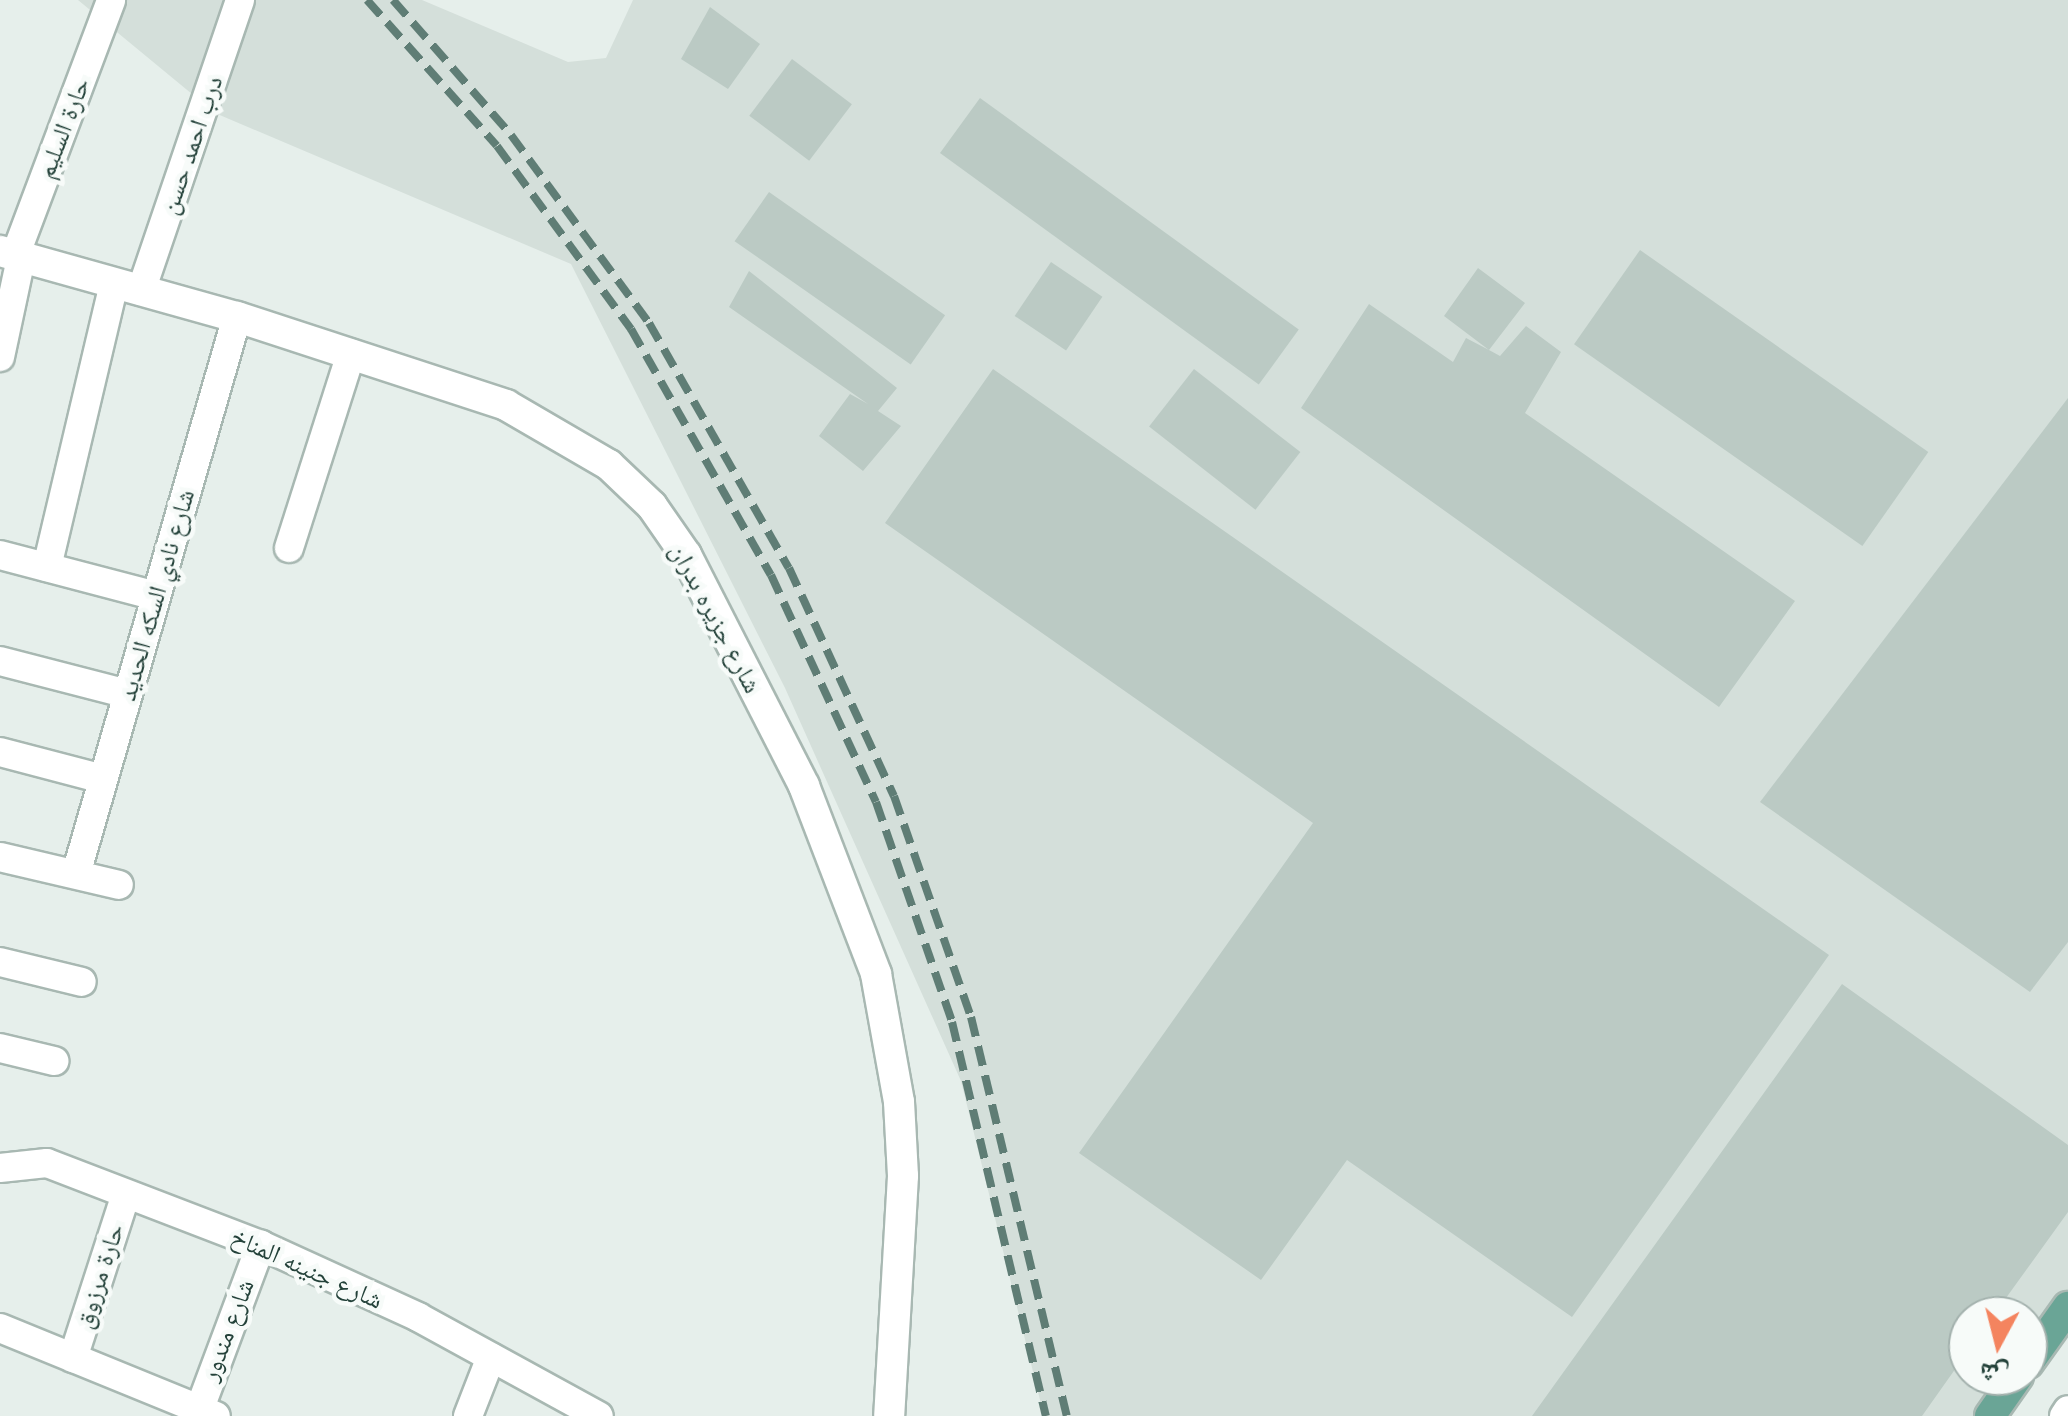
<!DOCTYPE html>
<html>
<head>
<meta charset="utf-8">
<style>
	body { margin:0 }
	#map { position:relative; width:2068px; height:1416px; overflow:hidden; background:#e6efeb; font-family:Helvetica,"Noto Naskh Arabic",sans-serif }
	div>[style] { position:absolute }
	.built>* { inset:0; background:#d4dfda }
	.building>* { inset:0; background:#bbcac4; transform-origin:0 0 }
	.roads { filter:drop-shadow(2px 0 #a8b8b2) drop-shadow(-2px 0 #a8b8b2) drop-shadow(0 2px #a8b8b2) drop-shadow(0 -2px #a8b8b2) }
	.street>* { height:28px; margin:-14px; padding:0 14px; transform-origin:14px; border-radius:14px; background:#fff }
	.secondary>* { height:30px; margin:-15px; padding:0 15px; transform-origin:15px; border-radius:15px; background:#fff }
	.primary>* { height:30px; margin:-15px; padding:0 15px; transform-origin:15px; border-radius:15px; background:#6aa596 }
	.rail>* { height:8px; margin-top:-4px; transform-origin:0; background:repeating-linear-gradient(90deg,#5f7d75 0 20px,transparent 0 30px) }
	span { translate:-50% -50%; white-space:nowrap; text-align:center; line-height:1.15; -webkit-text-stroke:9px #f7fbf9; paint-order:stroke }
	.street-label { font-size:25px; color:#24423a }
	.north { position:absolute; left:1948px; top:1296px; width:100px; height:100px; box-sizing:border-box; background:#f7fbf9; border:2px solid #a3b1ad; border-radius:50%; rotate:187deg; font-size:28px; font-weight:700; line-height:40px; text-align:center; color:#24423a }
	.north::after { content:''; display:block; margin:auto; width:35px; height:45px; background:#f4845f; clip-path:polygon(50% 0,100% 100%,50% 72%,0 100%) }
</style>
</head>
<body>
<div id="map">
	<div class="built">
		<i style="clip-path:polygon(78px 0,422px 0,568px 62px,606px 58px,633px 0,2068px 0,2068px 1316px,2028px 1374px,2028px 1316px,1968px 1316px,1968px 1376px,2027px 1376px,1999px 1416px,1044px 1416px,961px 1081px,785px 688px,571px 264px,215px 113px)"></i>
	</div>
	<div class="building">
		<i style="clip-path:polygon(710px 7px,760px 44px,728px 89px,681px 59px)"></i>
		<i style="left:792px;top:59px;width:75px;height:71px;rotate:37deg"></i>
		<i style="left:980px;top:98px;width:394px;height:68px;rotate:36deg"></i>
		<i style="left:769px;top:192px;width:215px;height:60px;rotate:35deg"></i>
		<i style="left:1640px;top:250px;width:352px;height:115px;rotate:35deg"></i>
		<i style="left:1051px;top:262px;width:62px;height:65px;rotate:34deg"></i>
		<i style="clip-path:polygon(1478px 268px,1525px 303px,1489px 350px,1500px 356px,1526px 326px,1561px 352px,1525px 413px,1795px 601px,1719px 707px,1301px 408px,1369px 304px,1453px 362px,1466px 338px,1489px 350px,1444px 316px)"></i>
		<i style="clip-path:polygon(749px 271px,897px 388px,878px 411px,901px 426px,863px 471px,819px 436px,850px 394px,868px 404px,729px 307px)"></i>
		<i style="clip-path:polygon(993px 369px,1829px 955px,1572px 1317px,1347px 1160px,1261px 1280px,1079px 1153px,1313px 823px,885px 523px)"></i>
		<i style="left:1194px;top:369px;width:135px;height:73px;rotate:38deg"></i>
		<i style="clip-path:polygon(2068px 398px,2068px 942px,2030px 992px,1760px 802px)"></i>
		<i style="clip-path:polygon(1842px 984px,2068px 1145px,2068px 1212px,1993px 1316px,1968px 1316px,1968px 1351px,1922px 1416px,1532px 1416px)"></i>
	</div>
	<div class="roads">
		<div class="street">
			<i style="left:15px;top:256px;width:273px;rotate:-69.4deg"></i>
			<i style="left:141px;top:291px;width:307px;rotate:-71.2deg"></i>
			<i style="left:0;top:357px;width:101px;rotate:-78deg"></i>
			<i style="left:289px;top:548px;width:204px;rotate:-72.3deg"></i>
			<i style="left:0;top:555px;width:161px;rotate:14.7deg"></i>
			<i style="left:47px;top:567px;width:292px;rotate:-76.7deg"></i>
			<i style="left:0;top:661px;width:132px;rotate:14.5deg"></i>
			<i style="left:0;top:752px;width:106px;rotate:14.7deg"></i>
			<i style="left:0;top:857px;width:122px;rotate:13.2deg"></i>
			<i style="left:76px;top:874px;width:580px;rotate:-73.88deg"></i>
			<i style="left:0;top:962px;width:84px;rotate:13.7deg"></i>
			<i style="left:0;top:1048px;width:56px;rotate:13.5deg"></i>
			<i style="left:0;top:1168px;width:47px;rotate:-6.1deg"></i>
			<i style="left:47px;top:1163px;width:229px;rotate:21deg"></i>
			<i style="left:261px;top:1245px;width:173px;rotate:24.6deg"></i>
			<i style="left:418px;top:1317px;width:206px;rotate:28.7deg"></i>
			<i style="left:0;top:1328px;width:233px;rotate:22.2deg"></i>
			<i style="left:73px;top:1358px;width:172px;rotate:-72.1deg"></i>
			<i style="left:197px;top:1416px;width:183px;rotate:-69.5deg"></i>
			<i style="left:468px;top:1416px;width:63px;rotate:-68.7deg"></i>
			<i style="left:2064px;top:1416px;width:7px;rotate:-56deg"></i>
		</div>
		<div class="secondary">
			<i style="left:0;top:251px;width:246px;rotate:15.6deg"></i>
			<i style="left:237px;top:317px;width:283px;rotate:18.1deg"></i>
			<i style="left:506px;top:405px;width:119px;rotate:30.2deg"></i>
			<i style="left:609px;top:465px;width:59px;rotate:43.6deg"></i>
			<i style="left:652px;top:506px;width:60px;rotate:55.2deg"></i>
			<i style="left:686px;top:555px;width:259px;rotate:62.9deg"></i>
			<i style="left:804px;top:786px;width:201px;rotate:69deg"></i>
			<i style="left:876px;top:974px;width:130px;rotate:79.8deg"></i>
			<i style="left:899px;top:1102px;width:74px;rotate:86.9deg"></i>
			<i style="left:903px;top:1176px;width:240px;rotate:93.3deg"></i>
		</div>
		<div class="primary">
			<i style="left:2028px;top:1363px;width:69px;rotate:-54.5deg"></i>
			<i style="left:1990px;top:1416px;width:49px;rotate:-55deg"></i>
		</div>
	</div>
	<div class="rail">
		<i style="left:367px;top:0;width:195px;rotate:48.3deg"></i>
		<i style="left:497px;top:146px;width:227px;rotate:53.8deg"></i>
		<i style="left:631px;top:329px;width:283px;rotate:60.4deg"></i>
		<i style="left:771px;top:575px;width:250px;rotate:65.2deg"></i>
		<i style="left:876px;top:802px;width:233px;rotate:70.9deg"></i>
		<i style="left:952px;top:1022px;width:405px;rotate:76.6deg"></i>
		<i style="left:393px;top:0;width:179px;rotate:48.8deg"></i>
		<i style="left:511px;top:135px;width:233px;rotate:53.7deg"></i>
		<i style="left:649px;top:323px;width:282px;rotate:60.3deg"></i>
		<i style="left:789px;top:568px;width:251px;rotate:65.3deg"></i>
		<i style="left:894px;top:796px;width:234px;rotate:70.8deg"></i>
		<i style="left:971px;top:1017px;width:410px;rotate:76.5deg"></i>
	</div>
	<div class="street-label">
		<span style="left:63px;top:128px;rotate:-69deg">حارة السليم</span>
		<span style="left:191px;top:145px;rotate:-71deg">درب احمد حسن</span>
		<span style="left:156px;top:595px;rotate:-74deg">شارع نادي السكه الحديد</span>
		<span style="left:716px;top:618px;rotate:62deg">شارع جزيره بدران</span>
		<span style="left:307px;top:1268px;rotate:24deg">شارع جنينه المناخ</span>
		<span style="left:99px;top:1276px;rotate:-72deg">حارة مرزوق</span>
		<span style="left:227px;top:1330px;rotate:-69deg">شارع مندور</span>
	</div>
	<div class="north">ش</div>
</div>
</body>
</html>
